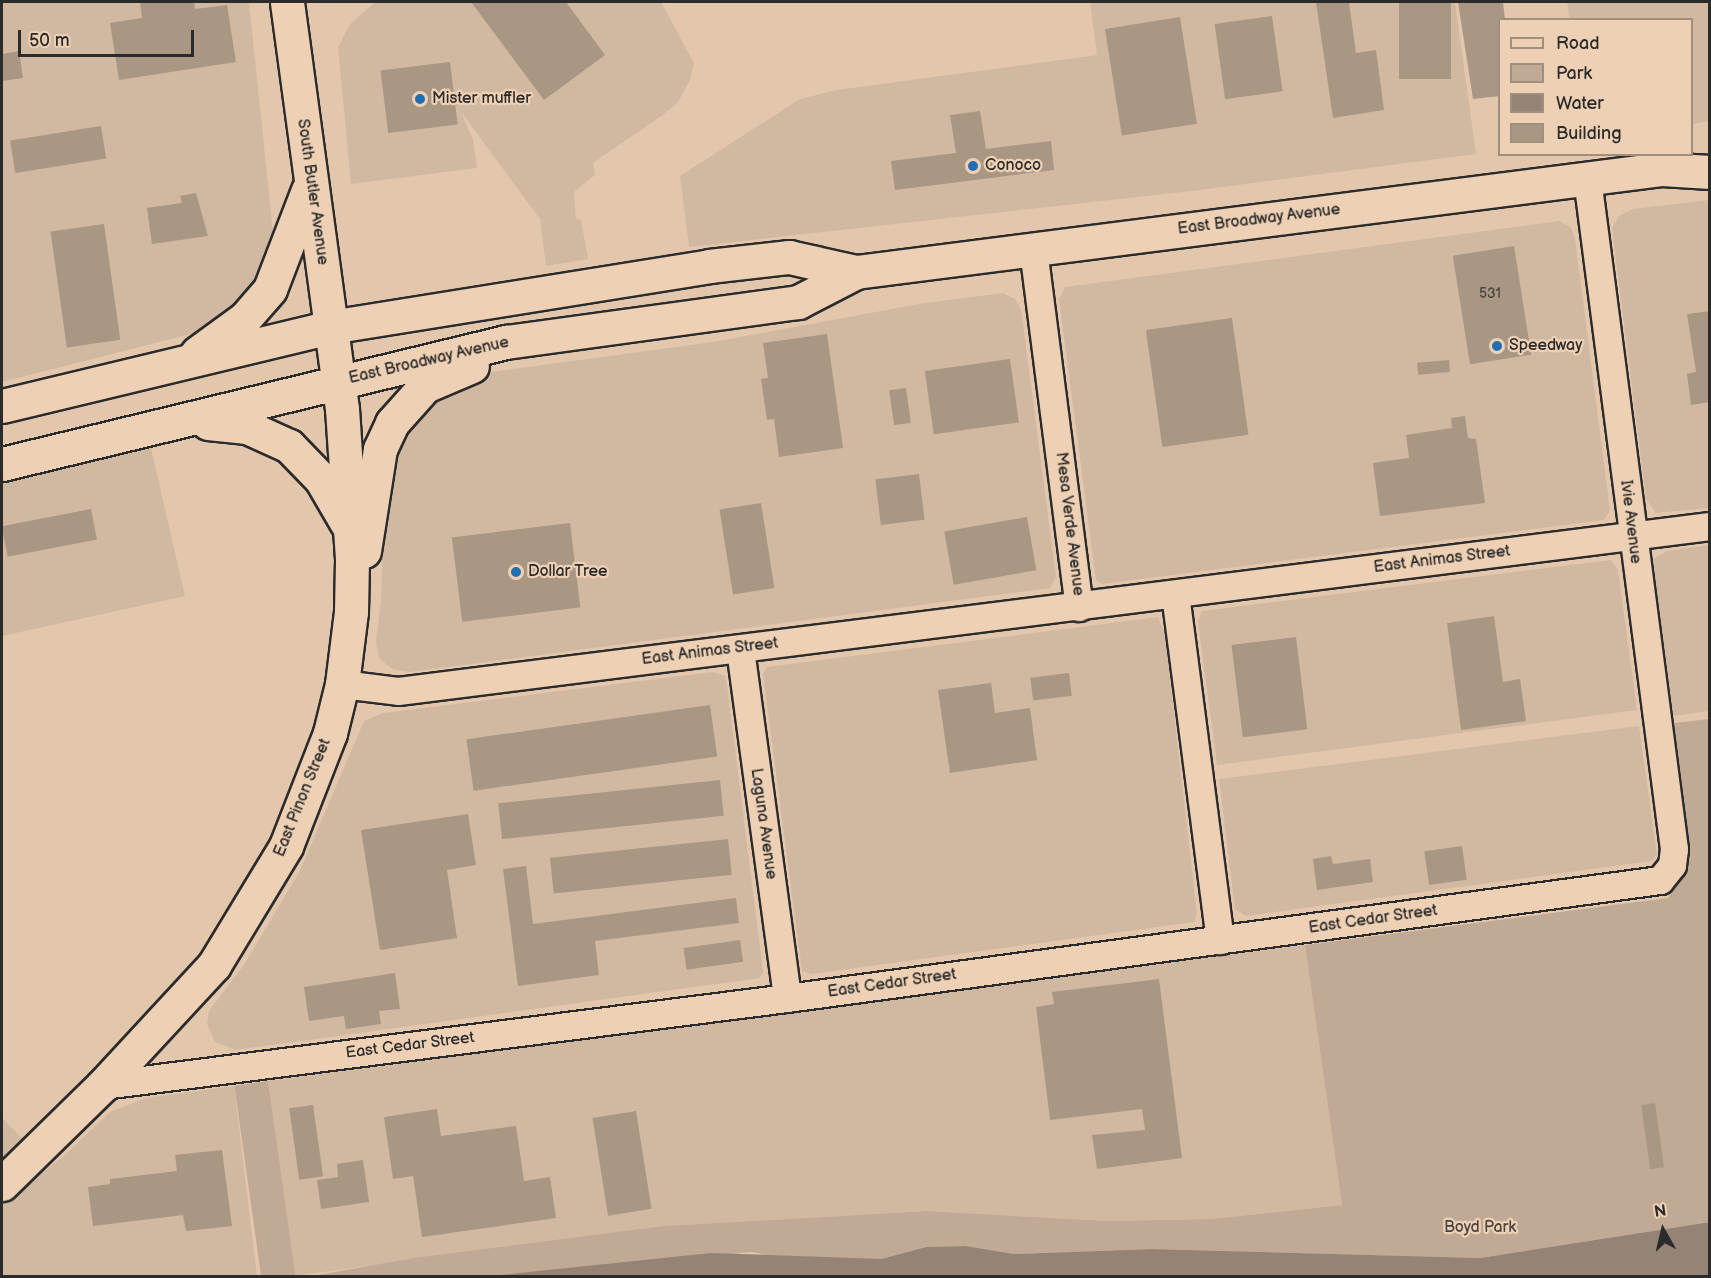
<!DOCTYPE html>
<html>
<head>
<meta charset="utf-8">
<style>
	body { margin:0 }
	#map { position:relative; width:1711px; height:1278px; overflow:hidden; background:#e2c7ad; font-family:"Balsamiq Sans",sans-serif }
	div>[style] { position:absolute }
	.built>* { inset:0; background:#d1b9a1 }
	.green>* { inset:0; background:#c1aa95; transform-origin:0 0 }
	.water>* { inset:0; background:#958476 }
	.building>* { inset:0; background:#a99784; transform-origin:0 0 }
	.roads { filter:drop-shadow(2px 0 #2b2b2b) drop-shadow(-2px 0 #2b2b2b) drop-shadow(0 2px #2b2b2b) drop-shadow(0 -2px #2b2b2b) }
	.minor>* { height:27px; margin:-13.5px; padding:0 13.5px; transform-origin:13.5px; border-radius:13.5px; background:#eed1b5 }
	.primary>* { height:33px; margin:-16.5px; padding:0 16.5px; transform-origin:16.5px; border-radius:16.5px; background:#eed1b5 }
	.dots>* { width:16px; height:16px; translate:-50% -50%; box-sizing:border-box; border:3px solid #eed1b5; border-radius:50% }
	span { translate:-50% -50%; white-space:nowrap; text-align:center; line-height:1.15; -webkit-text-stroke:4.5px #eed1b5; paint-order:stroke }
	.number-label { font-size:14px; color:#4a4641 }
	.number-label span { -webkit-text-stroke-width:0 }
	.poi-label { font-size:16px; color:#2b2b2b }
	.left { translate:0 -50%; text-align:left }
	.street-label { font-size:16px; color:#2b2b2b }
	.park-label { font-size:16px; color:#494440 }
	.frame { position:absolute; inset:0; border:3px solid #2b2b2b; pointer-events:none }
	.legend { position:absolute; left:1498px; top:18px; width:195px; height:138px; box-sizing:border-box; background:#eed1b5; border:2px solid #a08f7e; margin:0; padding:8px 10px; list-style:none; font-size:18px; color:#2b2b2b }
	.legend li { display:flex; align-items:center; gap:12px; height:30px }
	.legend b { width:30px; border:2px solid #a08f7e }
	.north { position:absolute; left:1633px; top:1200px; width:60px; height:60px; -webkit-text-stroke:4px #eed1b5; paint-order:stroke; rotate:352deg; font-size:16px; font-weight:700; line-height:24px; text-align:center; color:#2b2b2b }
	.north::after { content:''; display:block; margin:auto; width:21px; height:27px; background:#2b2b2b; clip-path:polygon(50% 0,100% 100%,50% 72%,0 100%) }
	.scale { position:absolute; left:18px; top:30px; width:176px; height:27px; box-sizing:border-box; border:3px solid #2b2b2b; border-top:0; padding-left:8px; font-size:18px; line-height:21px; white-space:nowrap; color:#2b2b2b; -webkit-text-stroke:4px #eed1b5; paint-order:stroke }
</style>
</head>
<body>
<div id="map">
	<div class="built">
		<i style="clip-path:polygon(2px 2px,249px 2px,274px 242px,262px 282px,210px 329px,2px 382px)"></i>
		<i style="clip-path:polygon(375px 2px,661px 2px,694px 63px,690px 80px,678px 102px,664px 114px,593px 163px,595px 175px,574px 192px,576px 219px,581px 220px,588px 259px,546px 266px,540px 219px,461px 112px,473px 140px,477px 168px,351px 184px,338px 47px,350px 24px)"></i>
		<i style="clip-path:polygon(1090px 2px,1455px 2px,1476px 154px,1200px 190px,689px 247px,680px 176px,800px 99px,837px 90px,1097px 55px)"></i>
		<i style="clip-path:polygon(1567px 2px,1709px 2px,1709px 121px,1692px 124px,1692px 20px,1570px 19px)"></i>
		<i style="clip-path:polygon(1709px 200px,1709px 508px,1656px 513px,1646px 499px,1612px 228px,1619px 216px,1633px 209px)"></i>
		<i style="clip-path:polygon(1560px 221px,1571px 228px,1575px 238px,1610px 511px,1604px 520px,1102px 584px,1096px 580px,1059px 299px,1065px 287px)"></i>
		<i style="clip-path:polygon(1003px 293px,1015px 299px,1021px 309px,1056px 577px,1050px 588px,410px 672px,392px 669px,379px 658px,376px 642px,381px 601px,385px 468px,415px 408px,484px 373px,713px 342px,919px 304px)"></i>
		<i style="clip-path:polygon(150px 444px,185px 596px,2px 636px,2px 479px)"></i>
		<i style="clip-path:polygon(1709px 545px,1709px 711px,1673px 716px,1653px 560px,1666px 551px)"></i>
		<i style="clip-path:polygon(1611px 560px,1618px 570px,1637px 710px,1217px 765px,1198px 621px,1202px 611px)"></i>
		<i style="clip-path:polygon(1158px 617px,1165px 635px,1197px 914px,1194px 922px,811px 974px,802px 971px,763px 674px,767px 667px)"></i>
		<i style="clip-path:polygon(713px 672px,725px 676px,727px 685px,763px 972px,760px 978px,235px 1050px,215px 1042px,207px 1024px,209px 1011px,243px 966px,299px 873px,364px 721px,383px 713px)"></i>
		<i style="clip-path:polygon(1639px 726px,1657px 855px,1651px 861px,1246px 916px,1235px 909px,1219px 779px)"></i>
		<i style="clip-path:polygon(1305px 945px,1342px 1205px,1211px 1219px,1109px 1221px,927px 1211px,663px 1226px,294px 1276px,268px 1081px)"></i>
		<i style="clip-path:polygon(234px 1086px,257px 1276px,2px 1276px,2px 1203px,64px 1156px,110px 1112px,146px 1098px)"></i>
		<i style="clip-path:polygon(2px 1118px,24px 1140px,2px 1163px)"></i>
	</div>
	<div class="green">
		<i style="clip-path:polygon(1709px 719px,1709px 1222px,1480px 1258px,1152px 1249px,1014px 1254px,966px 1246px,926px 1247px,881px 1259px,787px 1259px,752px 1252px,490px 1276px,312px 1276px,414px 1258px,663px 1226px,927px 1211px,1109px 1221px,1211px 1219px,1342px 1205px,1305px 945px,1668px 898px,1690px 855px,1674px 723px)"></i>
		<i style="left:268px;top:1081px;width:197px;height:34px;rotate:82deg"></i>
	</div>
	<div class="water">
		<i style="clip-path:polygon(1710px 1222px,1709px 1276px,490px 1276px,711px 1253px,881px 1259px,926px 1247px,966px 1246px,1014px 1254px,1152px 1249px,1480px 1258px)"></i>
	</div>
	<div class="building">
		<i style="clip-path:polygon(140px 2px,194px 2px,195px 9px,227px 5px,236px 62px,119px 80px,110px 23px,142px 18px)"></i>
		<i style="clip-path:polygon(471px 2px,566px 2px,605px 55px,544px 100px)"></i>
		<i style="clip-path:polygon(1316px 2px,1349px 2px,1356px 53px,1376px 50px,1384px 110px,1333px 118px)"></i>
		<i style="left:1399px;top:2px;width:52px;height:77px"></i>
		<i style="clip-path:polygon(1458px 2px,1503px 2px,1505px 20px,1500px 20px,1500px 96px,1473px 99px)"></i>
		<i style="left:1272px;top:16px;width:76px;height:58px;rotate:82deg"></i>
		<i style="left:1180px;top:17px;width:108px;height:76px;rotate:81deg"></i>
		<i style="clip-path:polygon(19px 51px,23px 78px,2px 81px,2px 54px)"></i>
		<i style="left:450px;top:62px;width:63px;height:70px;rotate:83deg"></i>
		<i style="clip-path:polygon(980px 111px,986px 149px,1051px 141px,1054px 170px,895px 190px,891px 161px,956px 153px,950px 115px)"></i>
		<i style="left:101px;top:126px;width:33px;height:92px;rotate:81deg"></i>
		<i style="clip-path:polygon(196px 193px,208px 236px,152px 244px,147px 208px,182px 203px,180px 196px)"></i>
		<i style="left:104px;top:224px;width:117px;height:54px;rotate:82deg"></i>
		<i style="left:1514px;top:246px;width:110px;height:62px;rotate:81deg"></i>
		<i style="clip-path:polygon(1710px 311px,1710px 402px,1691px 405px,1687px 374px,1696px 372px,1687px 314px)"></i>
		<i style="left:1232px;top:318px;width:118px;height:87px;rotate:82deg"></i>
		<i style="clip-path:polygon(827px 334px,843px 448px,779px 457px,774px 419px,767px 420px,761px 379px,768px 378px,763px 343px)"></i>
		<i style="left:1010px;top:359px;width:64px;height:86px;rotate:82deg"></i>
		<i style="left:1449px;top:360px;width:12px;height:32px;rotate:85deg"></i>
		<i style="left:906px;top:388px;width:35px;height:17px;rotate:82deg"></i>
		<i style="clip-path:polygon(1465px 416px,1468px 438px,1476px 439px,1485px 503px,1380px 516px,1373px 463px,1409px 458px,1406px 435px,1452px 428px,1451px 418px)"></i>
		<i style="left:919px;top:474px;width:46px;height:44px;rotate:83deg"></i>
		<i style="left:761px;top:503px;width:86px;height:42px;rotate:81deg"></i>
		<i style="left:91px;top:509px;width:31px;height:91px;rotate:79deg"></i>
		<i style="left:1027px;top:517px;width:54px;height:84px;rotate:80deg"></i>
		<i style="left:570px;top:523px;width:85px;height:119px;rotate:83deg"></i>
		<i style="clip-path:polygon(1494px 616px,1503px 682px,1520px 679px,1526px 721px,1461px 730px,1447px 623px)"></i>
		<i style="left:1296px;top:637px;width:93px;height:65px;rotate:83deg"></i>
		<i style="left:1069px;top:673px;width:23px;height:39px;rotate:83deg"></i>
		<i style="clip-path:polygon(991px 683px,995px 713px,1030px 708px,1037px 760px,950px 773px,938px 690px)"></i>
		<i style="left:710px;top:705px;width:52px;height:246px;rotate:82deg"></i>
		<i style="left:720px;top:780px;width:36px;height:223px;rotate:84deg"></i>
		<i style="clip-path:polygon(468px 814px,476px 865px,447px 870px,457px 938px,380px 950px,361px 830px)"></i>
		<i style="left:728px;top:839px;width:36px;height:179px;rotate:84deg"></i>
		<i style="left:1462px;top:846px;width:34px;height:38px;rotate:82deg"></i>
		<i style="clip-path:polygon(1331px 856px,1333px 864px,1370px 859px,1373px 882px,1317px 890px,1313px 859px)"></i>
		<i style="clip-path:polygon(526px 866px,533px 924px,736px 898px,739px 923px,595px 941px,599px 975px,518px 986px,503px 869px)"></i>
		<i style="left:740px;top:940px;width:22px;height:57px;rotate:82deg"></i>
		<i style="clip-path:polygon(395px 973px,400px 1009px,379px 1011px,381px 1024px,346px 1029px,344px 1016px,309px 1021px,304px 987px)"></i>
		<i style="clip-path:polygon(1159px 979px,1182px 1158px,1097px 1169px,1092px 1135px,1145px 1130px,1142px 1109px,1050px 1120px,1036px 1007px,1054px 1004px,1052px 992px)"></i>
		<i style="left:1655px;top:1103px;width:65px;height:14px;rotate:82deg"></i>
		<i style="left:313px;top:1105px;width:72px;height:24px;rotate:82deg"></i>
		<i style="clip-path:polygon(437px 1109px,441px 1136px,516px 1126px,524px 1181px,550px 1177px,556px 1218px,422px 1237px,413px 1176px,393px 1179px,384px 1117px)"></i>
		<i style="left:636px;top:1111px;width:99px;height:44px;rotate:81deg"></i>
		<i style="clip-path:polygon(222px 1150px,232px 1226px,186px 1231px,183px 1215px,93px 1226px,88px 1187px,110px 1184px,110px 1179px,177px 1171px,175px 1155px)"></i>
		<i style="clip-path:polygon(363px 1160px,369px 1202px,321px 1209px,317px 1180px,338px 1177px,337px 1164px)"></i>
	</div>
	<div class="roads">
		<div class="minor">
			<i style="left:1033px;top:249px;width:361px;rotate:82.7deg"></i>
			<i style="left:1175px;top:594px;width:349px;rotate:82.6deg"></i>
			<i style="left:740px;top:649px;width:352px;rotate:82.3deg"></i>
			<i style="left:342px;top:684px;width:56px;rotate:7.1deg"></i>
			<i style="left:398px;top:691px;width:1322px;rotate:-7.17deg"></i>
			<i style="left:103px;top:1085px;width:690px;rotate:-7.25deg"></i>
			<i style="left:787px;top:998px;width:881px;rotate:-7.7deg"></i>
			<i style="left:1660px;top:880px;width:19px;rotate:-51deg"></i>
			<i style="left:1672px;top:865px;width:16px;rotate:-83deg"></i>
			<i style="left:1674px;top:849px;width:677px;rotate:-97.39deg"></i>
		</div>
		<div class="primary">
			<i style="left:197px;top:353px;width:59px;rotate:-36.1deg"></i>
			<i style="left:245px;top:318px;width:38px;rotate:-49deg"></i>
			<i style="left:270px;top:289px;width:106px;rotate:-69deg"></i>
			<i style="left:2px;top:406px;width:337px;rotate:-13.5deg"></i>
			<i style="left:330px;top:327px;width:384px;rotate:-9.1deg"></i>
			<i style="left:709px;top:266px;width:81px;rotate:-6.4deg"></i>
			<i style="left:789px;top:257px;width:69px;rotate:12.6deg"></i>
			<i style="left:856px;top:272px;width:813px;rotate:-7.28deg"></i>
			<i style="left:1662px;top:169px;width:48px;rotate:3.6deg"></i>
			<i style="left:208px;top:423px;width:39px;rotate:6deg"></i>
			<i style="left:247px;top:427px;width:46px;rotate:24.3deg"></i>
			<i style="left:289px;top:446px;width:46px;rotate:45.9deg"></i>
			<i style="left:321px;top:479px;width:50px;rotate:59.8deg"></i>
			<i style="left:2px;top:464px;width:519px;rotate:-13.61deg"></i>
			<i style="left:506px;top:342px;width:295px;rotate:-7.8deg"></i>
			<i style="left:798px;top:302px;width:65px;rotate:-27.3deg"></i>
			<i style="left:364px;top:551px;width:103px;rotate:-81.1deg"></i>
			<i style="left:380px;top:449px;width:29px;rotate:-65deg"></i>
			<i style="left:392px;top:423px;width:50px;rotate:-48.3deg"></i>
			<i style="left:425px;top:386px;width:51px;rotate:-23.1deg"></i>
			<i style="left:2px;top:1184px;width:141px;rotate:-44.4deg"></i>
			<i style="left:103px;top:1085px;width:163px;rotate:-47.2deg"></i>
			<i style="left:214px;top:965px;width:139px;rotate:-58.8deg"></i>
			<i style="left:286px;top:846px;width:121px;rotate:-68.7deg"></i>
			<i style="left:330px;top:733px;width:50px;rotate:-76.2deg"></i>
			<i style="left:342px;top:684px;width:73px;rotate:-82.9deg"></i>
			<i style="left:351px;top:612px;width:53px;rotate:-88.9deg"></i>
			<i style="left:352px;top:559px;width:150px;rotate:-93.8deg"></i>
			<i style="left:342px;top:409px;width:411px;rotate:-97.7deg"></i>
		</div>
	</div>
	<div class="dots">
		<i style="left:420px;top:99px;background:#1f6fb2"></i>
		<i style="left:973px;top:166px;background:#1f6fb2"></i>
		<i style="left:1497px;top:346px;background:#1f6fb2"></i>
		<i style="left:516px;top:572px;background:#1f6fb2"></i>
	</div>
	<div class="number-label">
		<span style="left:1490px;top:294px">531</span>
	</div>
	<div class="poi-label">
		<span class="left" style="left:432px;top:99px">Mister muffler</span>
		<span class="left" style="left:985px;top:166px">Conoco</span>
		<span class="left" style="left:1509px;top:346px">Speedway</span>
		<span class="left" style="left:528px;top:572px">Dollar Tree</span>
	</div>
	<div class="street-label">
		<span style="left:312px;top:192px;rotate:82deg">South Butler Avenue</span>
		<span style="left:1259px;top:220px;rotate:-7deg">East Broadway Avenue</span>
		<span style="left:429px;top:361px;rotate:-13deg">East Broadway Avenue</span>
		<span style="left:1630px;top:522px;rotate:83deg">Ivie Avenue</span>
		<span style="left:1069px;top:524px;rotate:83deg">Mesa Verde Avenue</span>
		<span style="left:1442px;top:560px;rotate:-7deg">East Animas Street</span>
		<span style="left:710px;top:652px;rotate:-7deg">East Animas Street</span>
		<span style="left:303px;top:798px;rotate:-68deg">East Pinon Street</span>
		<span style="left:763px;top:824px;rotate:82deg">Laguna Avenue</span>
		<span style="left:1373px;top:920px;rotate:-8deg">East Cedar Street</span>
		<span style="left:892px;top:984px;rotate:-8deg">East Cedar Street</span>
		<span style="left:410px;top:1046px;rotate:-7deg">East Cedar Street</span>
	</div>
	<div class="park-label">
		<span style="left:1480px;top:1228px">Boyd Park</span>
	</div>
	<div class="frame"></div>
	<ul class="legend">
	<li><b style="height:8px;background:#eed1b5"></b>Road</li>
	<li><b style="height:16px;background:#c1aa95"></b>Park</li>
	<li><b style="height:16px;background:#958476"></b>Water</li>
	<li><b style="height:16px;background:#a99784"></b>Building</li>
	</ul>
	<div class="north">N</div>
	<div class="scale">50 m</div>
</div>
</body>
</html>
